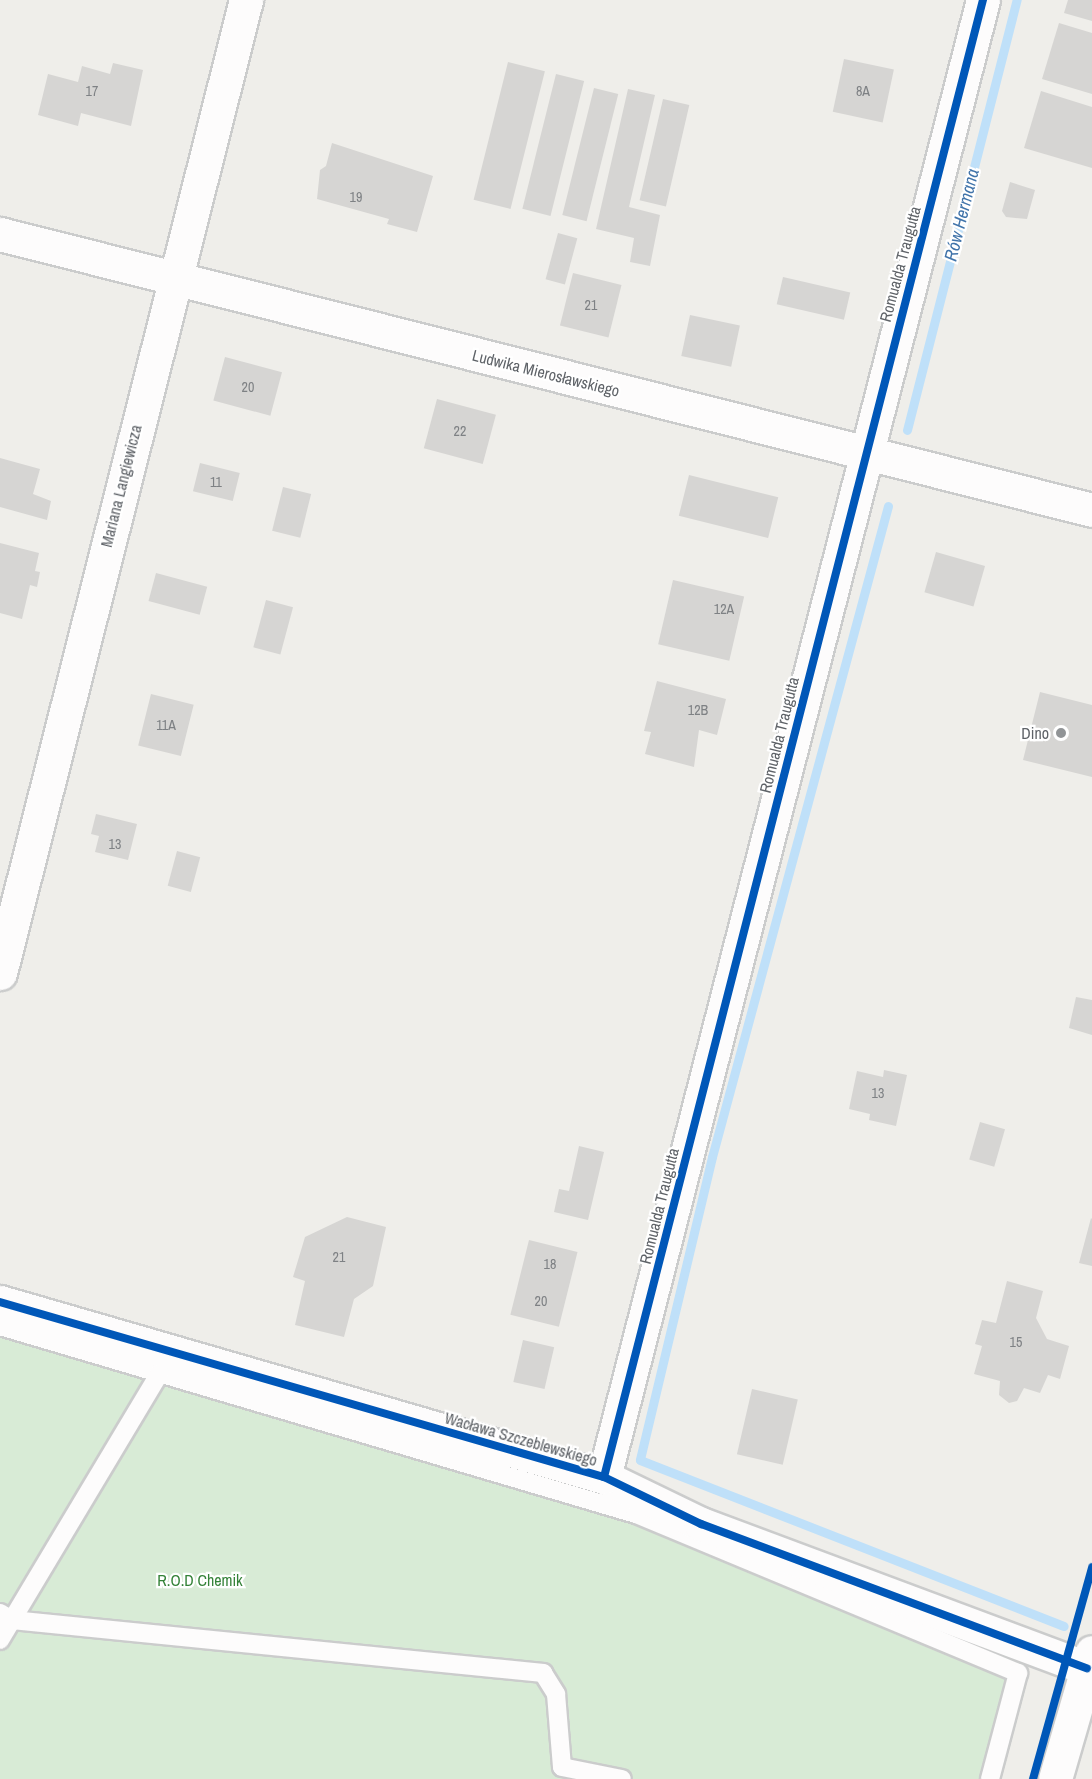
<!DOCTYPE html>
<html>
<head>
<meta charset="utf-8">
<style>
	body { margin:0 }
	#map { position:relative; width:1092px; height:1779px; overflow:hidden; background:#efeeea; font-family:"Archivo Narrow",sans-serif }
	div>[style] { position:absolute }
	.green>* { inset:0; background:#d8ebd6 }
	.stream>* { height:9px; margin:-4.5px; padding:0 4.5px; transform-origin:4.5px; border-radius:4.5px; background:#bfe0f9 }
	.building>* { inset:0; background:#d6d5d3; transform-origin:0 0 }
	.roads { filter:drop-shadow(2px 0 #cbcccc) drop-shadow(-2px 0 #cbcccc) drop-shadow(0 2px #cbcccc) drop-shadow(0 -2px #cbcccc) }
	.lane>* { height:18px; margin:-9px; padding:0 9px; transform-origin:9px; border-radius:9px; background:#fdfcfc }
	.street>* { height:33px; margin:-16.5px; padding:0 16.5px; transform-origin:16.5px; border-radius:16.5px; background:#fdfcfc }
	.secondary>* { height:33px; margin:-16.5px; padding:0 16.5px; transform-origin:16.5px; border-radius:16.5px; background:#fdfcfc }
	.cycleway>* { height:8px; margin:-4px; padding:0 4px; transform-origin:4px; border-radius:4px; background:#0057b8 }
	.dots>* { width:16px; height:16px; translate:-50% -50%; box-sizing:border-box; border:3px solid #fff; border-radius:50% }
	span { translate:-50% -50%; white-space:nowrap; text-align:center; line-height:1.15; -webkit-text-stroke:4.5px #fff; paint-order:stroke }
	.number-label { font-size:14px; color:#7e8184 }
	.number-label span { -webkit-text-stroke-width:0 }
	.street-label { font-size:16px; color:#5f6368 }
	.poi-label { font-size:16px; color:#5f6368 }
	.right { translate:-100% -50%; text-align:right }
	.park-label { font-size:16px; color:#348238 }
	.water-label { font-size:18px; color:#4174aa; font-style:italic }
</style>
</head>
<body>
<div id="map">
	<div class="green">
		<i style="clip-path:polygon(0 1310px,601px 1492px,1029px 1669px,1001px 1779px,0 1779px)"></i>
	</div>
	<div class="stream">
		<i style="left:907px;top:430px;width:444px;rotate:-75.7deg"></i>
		<i style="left:888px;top:506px;width:674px;rotate:105.13deg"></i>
		<i style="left:712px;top:1157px;width:311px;rotate:103.4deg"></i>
		<i style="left:640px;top:1460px;width:455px;rotate:21.4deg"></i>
	</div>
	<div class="building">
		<i style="clip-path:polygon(1068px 0,1092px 0,1092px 21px,1064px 13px)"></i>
		<i style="clip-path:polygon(1059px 23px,1092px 33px,1092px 94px,1042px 79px)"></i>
		<i style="left:844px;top:59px;width:51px;height:54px;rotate:12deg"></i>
		<i style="left:508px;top:62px;width:38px;height:142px;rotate:14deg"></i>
		<i style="clip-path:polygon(113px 63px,143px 70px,131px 126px,81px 113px,78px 126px,38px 115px,48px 74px,78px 82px,82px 66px,110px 74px)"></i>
		<i style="left:556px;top:74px;width:29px;height:139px;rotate:14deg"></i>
		<i style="left:594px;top:88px;width:25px;height:131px;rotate:14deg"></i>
		<i style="clip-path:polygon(628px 89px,655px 95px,629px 207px,660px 215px,650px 266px,630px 262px,634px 238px,596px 229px)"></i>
		<i style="clip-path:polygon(1041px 91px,1092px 107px,1092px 168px,1024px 148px)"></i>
		<i style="left:663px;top:99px;width:27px;height:104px;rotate:13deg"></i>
		<i style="clip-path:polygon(332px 143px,433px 176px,417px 232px,387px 224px,389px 219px,317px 199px,320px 170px,326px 166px)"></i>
		<i style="clip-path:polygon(1010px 182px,1035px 190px,1027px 219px,1006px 217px,1002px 211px)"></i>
		<i style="left:558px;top:233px;width:20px;height:48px;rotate:15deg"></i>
		<i style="left:573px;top:273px;width:50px;height:54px;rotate:14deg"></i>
		<i style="left:783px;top:277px;width:69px;height:28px;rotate:13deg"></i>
		<i style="left:690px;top:315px;width:51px;height:42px;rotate:12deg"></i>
		<i style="left:225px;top:357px;width:59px;height:45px;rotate:15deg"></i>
		<i style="left:437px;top:399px;width:61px;height:51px;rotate:15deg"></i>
		<i style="clip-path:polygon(0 458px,40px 469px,33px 494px,51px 501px,47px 520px,0 507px)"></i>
		<i style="left:200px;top:463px;width:41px;height:29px;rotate:14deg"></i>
		<i style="left:689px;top:475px;width:92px;height:42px;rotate:14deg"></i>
		<i style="left:283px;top:487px;width:29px;height:45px;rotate:14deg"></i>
		<i style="clip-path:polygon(0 543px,39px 553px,35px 571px,40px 572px,37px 587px,30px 585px,22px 619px,0 613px)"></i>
		<i style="left:936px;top:552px;width:51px;height:42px;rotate:16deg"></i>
		<i style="left:156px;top:573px;width:53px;height:29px;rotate:15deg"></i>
		<i style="left:673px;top:580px;width:73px;height:66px;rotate:13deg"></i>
		<i style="left:266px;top:600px;width:28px;height:49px;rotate:15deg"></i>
		<i style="clip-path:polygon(657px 681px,726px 699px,717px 735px,699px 730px,694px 767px,645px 754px,651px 732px,644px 731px)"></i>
		<i style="clip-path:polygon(1040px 692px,1092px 705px,1092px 777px,1023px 760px)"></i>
		<i style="left:151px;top:694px;width:44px;height:53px;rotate:14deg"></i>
		<i style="clip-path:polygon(96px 814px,137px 824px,128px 860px,95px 852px,99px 836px,91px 834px)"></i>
		<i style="left:177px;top:851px;width:24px;height:36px;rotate:15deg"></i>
		<i style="clip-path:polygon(1076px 997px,1092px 1000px,1092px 1035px,1069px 1028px)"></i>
		<i style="clip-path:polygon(884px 1070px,907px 1075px,896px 1126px,869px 1120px,870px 1114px,849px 1109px,857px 1071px,883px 1077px)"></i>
		<i style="left:980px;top:1122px;width:26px;height:39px;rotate:16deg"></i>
		<i style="clip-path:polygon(579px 1146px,604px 1152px,588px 1220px,554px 1212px,559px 1189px,569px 1191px)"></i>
		<i style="clip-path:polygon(347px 1217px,386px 1227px,373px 1286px,354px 1299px,344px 1337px,295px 1325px,305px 1281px,293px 1277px,305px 1237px)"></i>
		<i style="clip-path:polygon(1091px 1218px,1092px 1219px,1092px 1266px,1079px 1263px)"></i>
		<i style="left:529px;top:1240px;width:50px;height:77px;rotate:14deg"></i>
		<i style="clip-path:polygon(1007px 1281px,1043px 1291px,1036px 1318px,1047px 1339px,1069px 1346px,1060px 1379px,1048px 1375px,1040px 1393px,1024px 1388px,1017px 1401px,1009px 1403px,999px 1395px,1000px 1381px,974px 1374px,982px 1346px,975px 1344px,982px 1320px,996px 1323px)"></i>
		<i style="left:523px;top:1340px;width:32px;height:43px;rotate:13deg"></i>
		<i style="left:752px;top:1389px;width:47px;height:67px;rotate:13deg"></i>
	</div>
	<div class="roads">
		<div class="lane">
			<i style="left:0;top:1326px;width:663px;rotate:16.47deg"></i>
			<i style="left:636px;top:1514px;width:414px;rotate:22.6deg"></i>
			<i style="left:1018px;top:1673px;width:110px;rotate:104.8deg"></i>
			<i style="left:0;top:1613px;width:14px;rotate:30deg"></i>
			<i style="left:12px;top:1620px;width:534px;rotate:5.7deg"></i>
			<i style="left:543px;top:1673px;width:25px;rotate:58deg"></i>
			<i style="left:556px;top:1694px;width:73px;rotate:85.3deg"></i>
			<i style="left:562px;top:1767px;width:61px;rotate:11.3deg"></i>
			<i style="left:0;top:1640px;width:311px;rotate:-59.1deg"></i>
		</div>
		<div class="street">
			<i style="left:0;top:234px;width:1126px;rotate:14.18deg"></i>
			<i style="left:0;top:973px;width:1004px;rotate:-75.81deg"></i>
			<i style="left:0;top:1302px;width:629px;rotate:16.16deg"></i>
			<i style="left:604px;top:1477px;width:108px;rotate:25.9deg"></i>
			<i style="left:701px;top:1524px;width:412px;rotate:20.5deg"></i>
			<i style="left:604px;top:1477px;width:1525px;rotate:-75.61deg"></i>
		</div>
		<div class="secondary">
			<i style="left:1055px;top:1779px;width:132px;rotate:-73.8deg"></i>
		</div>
	</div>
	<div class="cycleway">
		<i style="left:0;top:1302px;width:629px;rotate:16.16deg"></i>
		<i style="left:604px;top:1477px;width:108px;rotate:25.9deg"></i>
		<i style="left:701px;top:1524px;width:412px;rotate:20.5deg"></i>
		<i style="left:604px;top:1477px;width:1525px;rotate:-75.61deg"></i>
		<i style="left:1033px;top:1779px;width:220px;rotate:-74.4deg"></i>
	</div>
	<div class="dots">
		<i style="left:1061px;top:733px;background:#919496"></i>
	</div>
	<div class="number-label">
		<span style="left:92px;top:91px">17</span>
		<span style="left:863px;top:91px">8A</span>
		<span style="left:356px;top:197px">19</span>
		<span style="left:591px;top:305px">21</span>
		<span style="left:248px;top:387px">20</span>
		<span style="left:460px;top:431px">22</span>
		<span style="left:216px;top:482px">11</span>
		<span style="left:724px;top:609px">12A</span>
		<span style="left:698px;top:710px">12B</span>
		<span style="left:166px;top:725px">11A</span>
		<span style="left:115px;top:844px">13</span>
		<span style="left:878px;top:1093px">13</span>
		<span style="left:339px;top:1257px">21</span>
		<span style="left:550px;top:1264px">18</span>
		<span style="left:541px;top:1301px">20</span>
		<span style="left:1016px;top:1342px">15</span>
	</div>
	<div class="street-label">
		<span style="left:900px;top:264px;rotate:-75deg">Romualda Traugutta</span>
		<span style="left:546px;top:373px;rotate:14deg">Ludwika Mierosławskiego</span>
		<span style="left:121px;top:486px;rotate:-76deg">Mariana Langiewicza</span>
		<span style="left:779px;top:735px;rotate:-76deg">Romualda Traugutta</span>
		<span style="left:659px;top:1206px;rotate:-76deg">Romualda Traugutta</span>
		<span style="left:521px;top:1439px;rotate:16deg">Wacława Szczeblewskiego</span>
	</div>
	<div class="poi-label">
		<span class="right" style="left:1049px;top:733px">Dino</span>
	</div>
	<div class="park-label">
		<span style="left:200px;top:1580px">R.O.D Chemik</span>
	</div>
	<div class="water-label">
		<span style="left:962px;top:215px;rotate:-76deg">Rów Hermana</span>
	</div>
</div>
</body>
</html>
